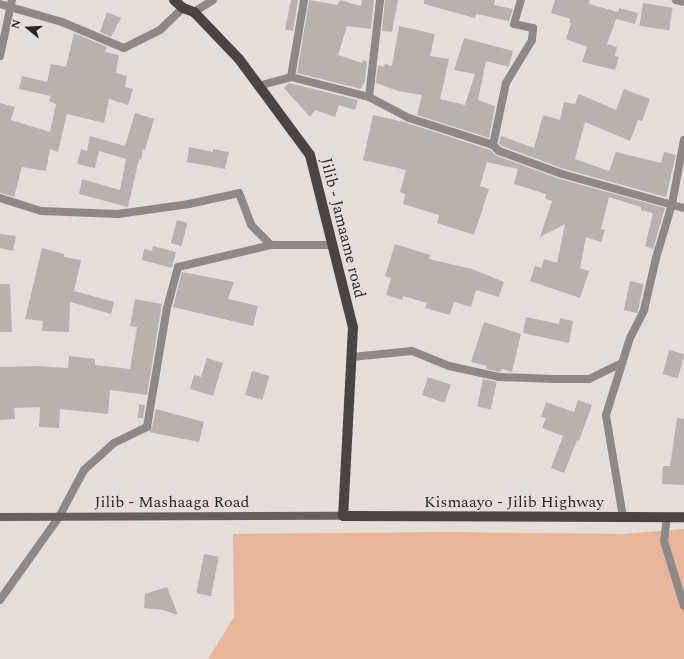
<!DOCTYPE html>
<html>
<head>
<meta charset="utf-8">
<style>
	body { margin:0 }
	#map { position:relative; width:684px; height:659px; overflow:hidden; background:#e4dedb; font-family:Spectral,serif }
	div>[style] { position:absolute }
	.green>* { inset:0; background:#e8b49b }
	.building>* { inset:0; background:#b8b2af; transform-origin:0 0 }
	.minor>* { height:8px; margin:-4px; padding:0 4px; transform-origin:4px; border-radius:4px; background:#8c8a88 }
	.secondary>* { height:8px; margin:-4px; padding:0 4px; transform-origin:4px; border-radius:4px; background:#65615f }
	.primary>* { height:10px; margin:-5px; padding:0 5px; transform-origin:5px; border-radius:5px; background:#494543 }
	span { translate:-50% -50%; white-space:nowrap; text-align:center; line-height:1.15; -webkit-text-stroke:3px #e4dedb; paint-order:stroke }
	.street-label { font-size:16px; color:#292726 }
	.north { position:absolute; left:8px; top:8px; width:40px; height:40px; -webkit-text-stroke:3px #e4dedb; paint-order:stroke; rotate:288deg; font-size:11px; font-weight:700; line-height:16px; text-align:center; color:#292726 }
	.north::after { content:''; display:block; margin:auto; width:14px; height:18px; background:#292726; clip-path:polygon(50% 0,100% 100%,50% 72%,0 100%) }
</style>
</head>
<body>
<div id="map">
	<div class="green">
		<i style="clip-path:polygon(684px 529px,684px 659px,208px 659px,234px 617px,233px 534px,448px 532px,623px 534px)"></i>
	</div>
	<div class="building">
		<i style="clip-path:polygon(291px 0,298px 0,293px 31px,285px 30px)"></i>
		<i style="clip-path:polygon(309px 0,337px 5px,340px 0,361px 6px,362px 0,374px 0,371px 29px,347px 26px,338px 55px,362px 63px,363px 60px,367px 62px,365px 81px,361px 89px,297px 73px)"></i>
		<i style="clip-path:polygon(385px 0,398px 0,392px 32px,382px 31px)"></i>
		<i style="clip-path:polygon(424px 0,495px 0,494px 5px,513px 9px,509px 21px,476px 14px,475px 18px,424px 4px)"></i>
		<i style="clip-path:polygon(555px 0,590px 0,589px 4px,618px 12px,619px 8px,638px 13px,635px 24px,616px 19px,618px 14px,607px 44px,617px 47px,615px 56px,619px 57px,615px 70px,582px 62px,587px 47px,566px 39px,571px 23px,569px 23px,570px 19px,551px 13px)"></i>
		<i style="left:643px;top:3px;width:30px;height:23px;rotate:9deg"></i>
		<i style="clip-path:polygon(107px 12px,121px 18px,111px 37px,100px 32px)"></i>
		<i style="clip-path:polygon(399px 26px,435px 34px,430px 56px,449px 59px,440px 99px,465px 105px,475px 74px,454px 70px,464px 38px,513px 51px,509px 67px,486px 61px,478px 100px,495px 106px,489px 138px,417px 115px,422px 95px,398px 91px,376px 83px,378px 65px,384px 67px,385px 64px,392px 66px)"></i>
		<i style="clip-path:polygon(74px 33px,107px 47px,105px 52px,119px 55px,116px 73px,127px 76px,125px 87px,133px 89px,128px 105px,109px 99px,104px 123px,67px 114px,58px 152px,50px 149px,46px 171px,22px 167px,14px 197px,0 193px,0 103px,15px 107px,11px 120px,50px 132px,56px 104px,49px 101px,51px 96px,19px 89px,22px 76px,47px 82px,51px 64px,66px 67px)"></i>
		<i style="clip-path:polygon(289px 83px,358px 100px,355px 110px,339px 105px,335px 117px,315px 110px,310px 117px,284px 88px)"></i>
		<i style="clip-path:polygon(624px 89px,650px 99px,642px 121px,638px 120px,630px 141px,585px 122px,575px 159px,609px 171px,616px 152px,661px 163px,664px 152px,676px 155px,666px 197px,564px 169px,502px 146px,499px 143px,501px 136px,534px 148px,543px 115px,560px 120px,564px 102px,575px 104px,579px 94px,616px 110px)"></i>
		<i style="clip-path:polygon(135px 113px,154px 119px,145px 150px,143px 149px,141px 160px,139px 159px,128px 207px,79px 194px,82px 179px,120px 190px,126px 159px,99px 151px,95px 168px,77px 164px,81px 149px,87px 151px,90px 136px,125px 146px)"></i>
		<i style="clip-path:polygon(373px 115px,404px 122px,490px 150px,497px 156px,560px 179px,665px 208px,653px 249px,645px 246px,653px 213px,641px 210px,641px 207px,609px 197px,601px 229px,605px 230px,601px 242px,586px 237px,580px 268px,589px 271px,580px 298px,530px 281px,535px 266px,541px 268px,544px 259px,557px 263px,565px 224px,540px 237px,552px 201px,545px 199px,546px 194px,514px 184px,518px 169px,487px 162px,480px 186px,489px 189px,474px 235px,437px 223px,439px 215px,403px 204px,405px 194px,400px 192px,406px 170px,363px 160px)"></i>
		<i style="clip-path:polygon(189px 147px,213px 152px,213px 149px,229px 152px,225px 169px,187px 162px)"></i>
		<i style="left:177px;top:220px;width:11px;height:24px;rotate:15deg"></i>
		<i style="clip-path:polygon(0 234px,16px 236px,13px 251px,0 248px)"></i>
		<i style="clip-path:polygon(395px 244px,430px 255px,429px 259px,472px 269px,504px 282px,499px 297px,476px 290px,471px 307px,454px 302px,450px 315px,425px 308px,427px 303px,403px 296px,402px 300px,386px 295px,391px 278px,385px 276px)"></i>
		<i style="clip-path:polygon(153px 246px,176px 252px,172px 268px,142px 260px,144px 249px,152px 251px)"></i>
		<i style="clip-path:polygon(42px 248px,64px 254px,64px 257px,81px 260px,74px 291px,114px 302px,111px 314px,70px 302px,69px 332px,42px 331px,43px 321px,25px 319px)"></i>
		<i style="clip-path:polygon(182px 272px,234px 282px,228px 299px,258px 306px,253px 326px,173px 307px)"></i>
		<i style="left:630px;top:281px;width:14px;height:30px;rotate:12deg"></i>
		<i style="clip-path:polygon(0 284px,10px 284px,12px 332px,0 332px)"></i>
		<i style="clip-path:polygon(135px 299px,162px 304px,147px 395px,110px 390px,108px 414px,60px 409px,59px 428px,39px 427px,40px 407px,14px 408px,15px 419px,0 420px,0 367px,37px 366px,68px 368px,69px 356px,95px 359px,95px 365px,130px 369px,137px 327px,130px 326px)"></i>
		<i style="clip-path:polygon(526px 317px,559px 324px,560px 318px,573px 321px,569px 343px,523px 333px)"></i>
		<i style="clip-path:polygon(484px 322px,521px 334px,512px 372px,502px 369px,500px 372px,486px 369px,487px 366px,471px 362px)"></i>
		<i style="left:669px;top:350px;width:16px;height:25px;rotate:15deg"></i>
		<i style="clip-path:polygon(207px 358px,223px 363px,213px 396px,190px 389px,194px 375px,201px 377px)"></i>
		<i style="left:252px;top:371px;width:18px;height:25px;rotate:16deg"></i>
		<i style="left:428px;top:377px;width:24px;height:19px;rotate:19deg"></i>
		<i style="left:483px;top:379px;width:14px;height:28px;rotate:12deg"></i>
		<i style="clip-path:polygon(578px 400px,592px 405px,579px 441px,577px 440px,564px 473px,551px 468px,563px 436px,542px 428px,546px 418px,541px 417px,546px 402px,574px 412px)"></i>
		<i style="clip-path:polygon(139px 404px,145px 405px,143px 418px,138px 418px)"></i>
		<i style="clip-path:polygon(156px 409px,204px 422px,199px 442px,149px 432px,152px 428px)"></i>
		<i style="clip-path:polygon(677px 418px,684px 419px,684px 485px,662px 484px,663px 466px,670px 466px)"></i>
		<i style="left:204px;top:554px;width:15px;height:40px;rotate:11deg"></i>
		<i style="clip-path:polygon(167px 587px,178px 615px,163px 610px,144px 608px,145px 594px)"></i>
	</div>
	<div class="minor">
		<i style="left:676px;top:0;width:8px;rotate:14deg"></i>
		<i style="left:0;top:4px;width:65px;rotate:16.2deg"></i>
		<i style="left:62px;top:22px;width:67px;rotate:22.8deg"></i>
		<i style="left:124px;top:48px;width:40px;rotate:-26.6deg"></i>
		<i style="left:160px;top:30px;width:32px;rotate:-44deg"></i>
		<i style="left:194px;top:12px;width:22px;rotate:-32deg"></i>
		<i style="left:0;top:56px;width:57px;rotate:-77.9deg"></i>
		<i style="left:291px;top:77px;width:78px;rotate:-80.4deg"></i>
		<i style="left:258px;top:86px;width:34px;rotate:-15deg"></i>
		<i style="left:291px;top:77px;width:81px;rotate:14.4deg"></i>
		<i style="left:369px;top:97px;width:45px;rotate:27.7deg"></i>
		<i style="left:409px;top:118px;width:88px;rotate:17.8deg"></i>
		<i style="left:493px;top:145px;width:8px;rotate:45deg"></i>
		<i style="left:499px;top:151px;width:67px;rotate:20.1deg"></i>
		<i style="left:562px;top:174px;width:127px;rotate:15.6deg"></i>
		<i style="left:369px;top:97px;width:98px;rotate:-83.5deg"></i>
		<i style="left:493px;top:145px;width:63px;rotate:-78.2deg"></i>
		<i style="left:506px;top:83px;width:50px;rotate:-58.8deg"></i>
		<i style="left:532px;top:40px;width:12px;rotate:-85deg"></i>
		<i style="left:533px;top:28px;width:19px;rotate:-168deg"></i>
		<i style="left:514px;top:24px;width:25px;rotate:-74deg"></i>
		<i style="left:0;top:198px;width:43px;rotate:17.6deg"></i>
		<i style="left:41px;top:211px;width:77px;rotate:2.2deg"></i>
		<i style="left:118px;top:214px;width:72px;rotate:-8deg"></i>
		<i style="left:189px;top:204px;width:51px;rotate:-12.4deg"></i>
		<i style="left:239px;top:193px;width:34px;rotate:69deg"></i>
		<i style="left:251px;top:225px;width:28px;rotate:45deg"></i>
		<i style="left:271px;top:245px;width:61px"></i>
		<i style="left:352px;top:357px;width:60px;rotate:-5.7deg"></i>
		<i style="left:412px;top:351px;width:40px;rotate:22deg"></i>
		<i style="left:449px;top:366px;width:51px;rotate:12.4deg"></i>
		<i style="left:499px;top:377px;width:56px;rotate:2deg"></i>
		<i style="left:555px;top:379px;width:34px"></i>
		<i style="left:589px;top:379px;width:37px;rotate:-26deg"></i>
		<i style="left:623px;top:517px;width:103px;rotate:-99.5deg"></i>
		<i style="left:606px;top:415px;width:81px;rotate:-72.7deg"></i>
		<i style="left:630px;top:338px;width:31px;rotate:-63deg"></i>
		<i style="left:644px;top:310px;width:53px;rotate:-77deg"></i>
		<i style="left:656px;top:258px;width:56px;rotate:-73.5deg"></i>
		<i style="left:672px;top:204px;width:65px;rotate:-79.4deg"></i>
		<i style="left:667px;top:517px;width:24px;rotate:97deg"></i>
		<i style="left:664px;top:541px;width:68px;rotate:72.9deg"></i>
		<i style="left:0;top:600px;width:102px;rotate:-54.6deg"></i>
		<i style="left:59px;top:517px;width:53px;rotate:-62deg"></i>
		<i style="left:84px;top:470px;width:40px;rotate:-42deg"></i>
		<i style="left:114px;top:443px;width:37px;rotate:-26deg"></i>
		<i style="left:147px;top:427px;width:121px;rotate:-80.5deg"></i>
		<i style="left:167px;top:308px;width:42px;rotate:-75deg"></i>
		<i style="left:178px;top:267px;width:96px;rotate:-13.3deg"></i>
	</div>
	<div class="secondary">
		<i style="left:0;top:517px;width:343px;rotate:-0.2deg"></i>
	</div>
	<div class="primary">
		<i style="left:174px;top:0;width:12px;rotate:42deg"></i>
		<i style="left:183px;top:8px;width:12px;rotate:20deg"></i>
		<i style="left:194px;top:12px;width:65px;rotate:46.2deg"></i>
		<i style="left:239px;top:59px;width:119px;rotate:53.5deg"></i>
		<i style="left:310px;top:155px;width:177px;rotate:76deg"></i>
		<i style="left:353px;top:327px;width:189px;rotate:93deg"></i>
		<i style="left:343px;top:516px;width:341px;rotate:0.2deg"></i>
	</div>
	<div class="street-label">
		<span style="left:343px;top:228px;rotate:76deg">Jilib - Jamaame road</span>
		<span style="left:172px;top:502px">Jilib - Mashaaga Road</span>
		<span style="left:514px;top:502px">Kismaayo - Jilib Highway</span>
	</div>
	<div class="north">N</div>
</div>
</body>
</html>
